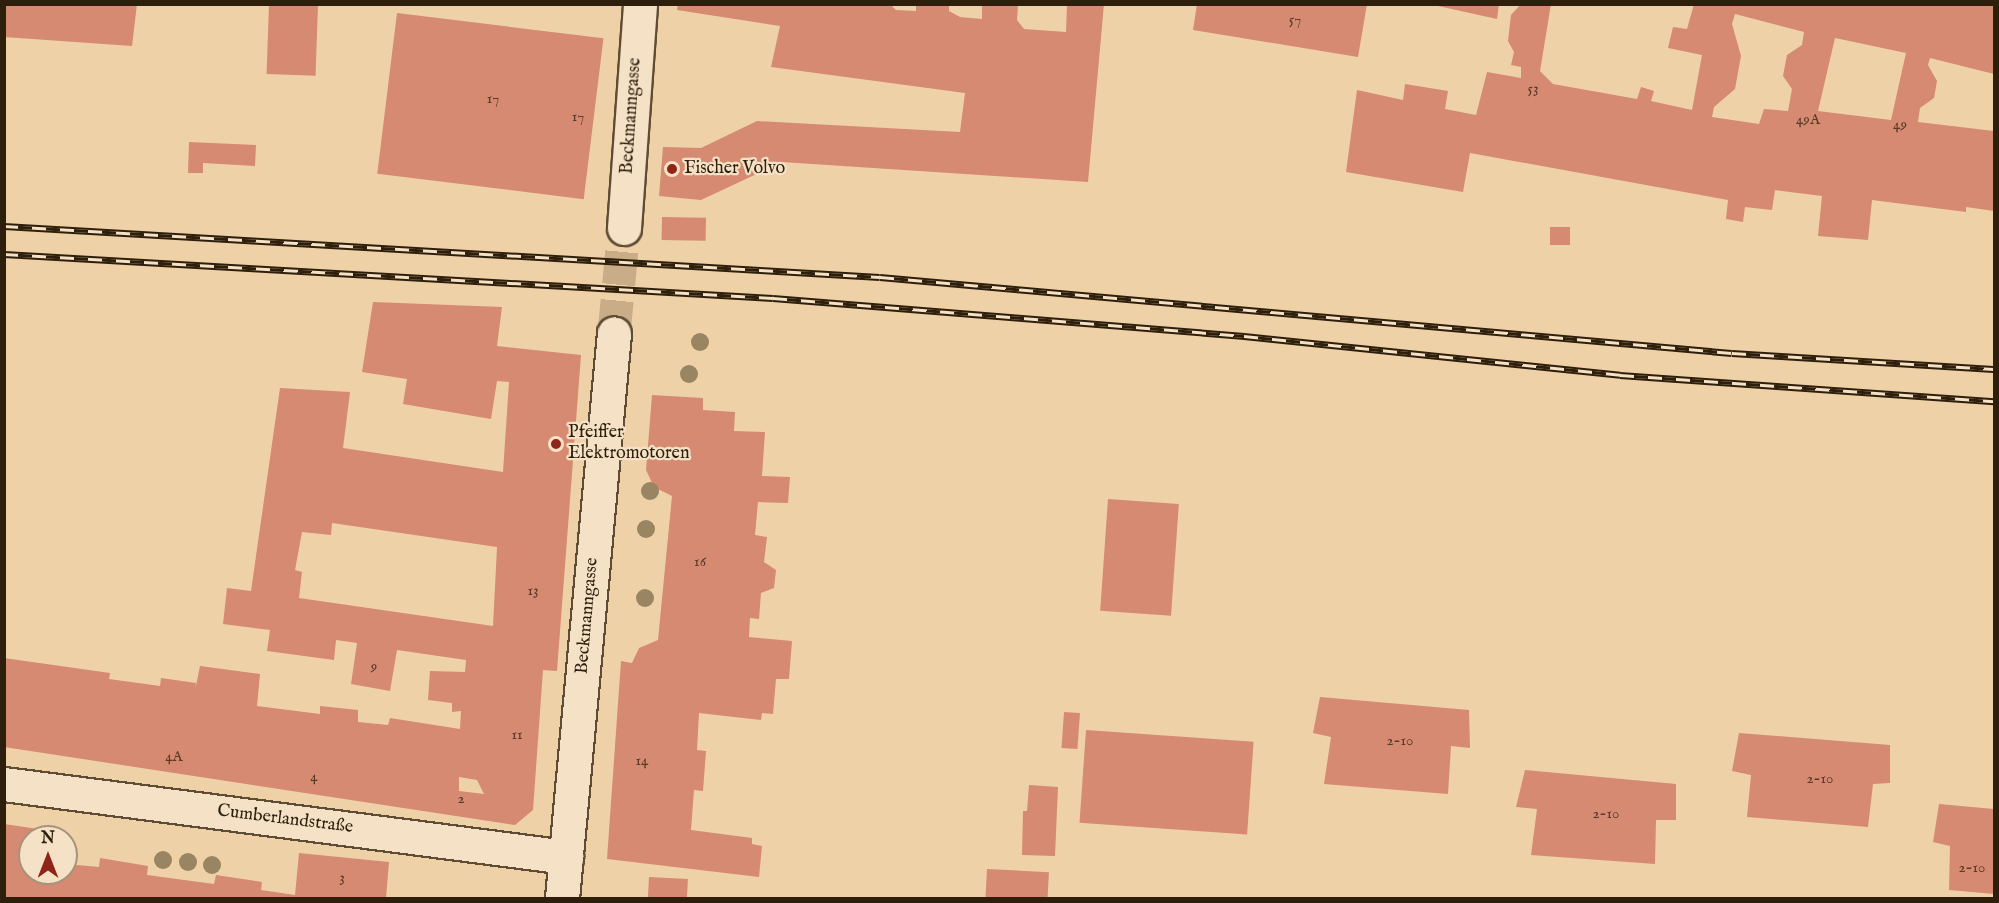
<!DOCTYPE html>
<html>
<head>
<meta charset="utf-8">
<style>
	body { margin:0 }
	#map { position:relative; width:1999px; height:903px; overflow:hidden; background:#efd1a7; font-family:"IM FELL English",serif }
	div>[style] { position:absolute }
	.building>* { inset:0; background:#d58a71; transform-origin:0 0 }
	.minor-tunnel>* { height:33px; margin-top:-16.5px; transform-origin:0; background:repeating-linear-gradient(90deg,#c8ad88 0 33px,transparent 0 49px) }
	.roads { filter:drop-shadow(2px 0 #5e4c34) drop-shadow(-2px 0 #5e4c34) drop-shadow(0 2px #5e4c34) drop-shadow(0 -2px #5e4c34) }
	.minor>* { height:33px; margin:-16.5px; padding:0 16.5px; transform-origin:16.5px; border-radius:16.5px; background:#f5e1c6 }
	.rail>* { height:7px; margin-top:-3.5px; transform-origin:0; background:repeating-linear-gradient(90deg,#f5e1c6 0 14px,#2e1f0d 0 28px); box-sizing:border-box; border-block:2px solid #2e1f0d }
	.trees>* { width:18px; height:18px; margin:-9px; border-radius:50%; background:#998562 }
	.dots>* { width:16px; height:16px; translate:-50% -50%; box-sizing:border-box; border:3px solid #f5e1c6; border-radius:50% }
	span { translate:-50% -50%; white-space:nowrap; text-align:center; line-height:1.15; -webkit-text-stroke:4.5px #f5e1c6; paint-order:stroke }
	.number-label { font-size:15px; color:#583a26 }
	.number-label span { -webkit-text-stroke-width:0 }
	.street-label { font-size:18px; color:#2e1f0d }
	.poi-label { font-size:18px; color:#2e1f0d }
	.left { translate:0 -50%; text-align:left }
	.frame { position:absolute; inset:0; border:6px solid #2e1f0d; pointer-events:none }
	.north { position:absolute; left:18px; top:825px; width:60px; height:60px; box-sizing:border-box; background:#f5e1c6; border:2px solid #a5937c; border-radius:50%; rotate:0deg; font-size:16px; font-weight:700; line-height:24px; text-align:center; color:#2e1f0d }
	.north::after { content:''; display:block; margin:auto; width:21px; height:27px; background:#8f2418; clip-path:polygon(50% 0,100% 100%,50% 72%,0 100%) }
</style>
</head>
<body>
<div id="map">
	<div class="building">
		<i style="clip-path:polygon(4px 4px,137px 4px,132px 46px,4px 37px)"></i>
		<i style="left:269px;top:4px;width:49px;height:70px;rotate:2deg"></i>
		<i style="clip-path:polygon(678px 4px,890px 4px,896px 10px,916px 11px,916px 4px,949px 4px,949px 11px,960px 17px,982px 19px,982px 4px,1018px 4px,1017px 20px,1024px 29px,1066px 32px,1067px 4px,1104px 4px,1088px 182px,782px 162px,701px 200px,659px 196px,663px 147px,701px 148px,757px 121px,960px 132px,965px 93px,771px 67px,780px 26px,677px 10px)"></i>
		<i style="clip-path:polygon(1197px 4px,1367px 4px,1358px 57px,1193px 30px)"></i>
		<i style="clip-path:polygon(1429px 4px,1499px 4px,1497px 19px)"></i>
		<i style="clip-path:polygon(evenodd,1521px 4px,1551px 4px,1540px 71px,1553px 84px,1637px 99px,1641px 87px,1654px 91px,1651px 101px,1692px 110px,1702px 55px,1668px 48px,1673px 27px,1687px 29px,1694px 4px,1994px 4px,1994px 74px,1930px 58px,1928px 65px,1937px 81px,1934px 98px,1920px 108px,1918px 122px,1994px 131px,1994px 211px,1966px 207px,1966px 212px,1872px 200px,1868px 240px,1818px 236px,1822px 196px,1775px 190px,1772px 210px,1745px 207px,1743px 222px,1726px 219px,1728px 200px,1470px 153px,1463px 192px,1346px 172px,1357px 90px,1403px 100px,1405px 84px,1448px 91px,1445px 109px,1476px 115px,1487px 72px,1521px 78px,1521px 67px,1511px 65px,1514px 52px,1508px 41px,1511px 15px,1521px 4px,1735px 14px,1804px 32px,1802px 45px,1787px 55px,1783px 76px,1792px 89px,1788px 111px,1764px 109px,1759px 124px,1712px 117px,1714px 107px,1735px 89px,1741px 56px,1732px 24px,1735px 14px,1521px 4px,1835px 38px,1906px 53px,1891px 120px,1818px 111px,1835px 38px)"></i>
		<i style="left:397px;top:13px;width:208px;height:162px;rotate:7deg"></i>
		<i style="clip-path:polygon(189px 142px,256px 145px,255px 166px,203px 163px,203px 173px,188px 173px)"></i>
		<i style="left:662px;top:217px;width:44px;height:23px;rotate:1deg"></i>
		<i style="left:1550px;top:227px;width:20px;height:18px"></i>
		<i style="clip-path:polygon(evenodd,373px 302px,502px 307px,497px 346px,581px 355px,557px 671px,543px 670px,533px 810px,515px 825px,4px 747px,4px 658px,110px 673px,109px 679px,160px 686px,161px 678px,196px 683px,195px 690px,200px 666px,260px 674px,257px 706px,320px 714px,320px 706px,358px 710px,358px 722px,388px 725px,390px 718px,460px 729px,461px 711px,452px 712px,452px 703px,428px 700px,430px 671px,465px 672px,466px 660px,397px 650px,390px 691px,351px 684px,357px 643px,336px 640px,334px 660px,267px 651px,270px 630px,223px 624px,227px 588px,251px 591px,280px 388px,350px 392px,343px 448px,503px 472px,509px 382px,497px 381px,491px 419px,403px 404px,407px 379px,362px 372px,373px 302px,332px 523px,497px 547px,493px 626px,299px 598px,302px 572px,295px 570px,302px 532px,331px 535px,332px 523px,373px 302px,459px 777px,477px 780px,484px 794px,459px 791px,459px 777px)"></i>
		<i style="clip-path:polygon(652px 395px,703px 398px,703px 410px,735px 412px,734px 431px,765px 432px,762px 476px,790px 477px,788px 503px,758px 502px,755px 535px,767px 537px,764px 562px,776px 570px,774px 588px,761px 593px,759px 619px,750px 618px,749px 637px,792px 641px,789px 679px,776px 679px,773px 714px,762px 713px,761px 720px,699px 713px,697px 750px,706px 751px,703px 791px,694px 790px,691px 830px,752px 838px,752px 844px,762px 846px,759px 877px,607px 859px,621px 661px,632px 663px,639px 648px,658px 640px,672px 496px,654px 487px,646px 470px)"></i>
		<i style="left:1108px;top:499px;width:71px;height:112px;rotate:4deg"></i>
		<i style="clip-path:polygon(1320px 697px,1469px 710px,1470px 748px,1451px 746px,1448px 794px,1324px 784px,1331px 737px,1313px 733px)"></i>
		<i style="left:1064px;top:712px;width:16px;height:36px;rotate:4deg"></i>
		<i style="left:1086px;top:730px;width:168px;height:93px;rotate:4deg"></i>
		<i style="clip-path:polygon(1739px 733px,1890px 745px,1890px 783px,1873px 784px,1868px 827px,1747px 817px,1751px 775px,1732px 771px)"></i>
		<i style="clip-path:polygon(1525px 770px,1676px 784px,1676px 820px,1656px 820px,1655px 864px,1531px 855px,1537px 809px,1516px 807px)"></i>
		<i style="clip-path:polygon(1029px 785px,1058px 787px,1055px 856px,1022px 855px,1023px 811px,1027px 811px)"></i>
		<i style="clip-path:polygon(1939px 804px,1994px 809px,1994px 894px,1949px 890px,1950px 846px,1933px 842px)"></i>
		<i style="clip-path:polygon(4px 824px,65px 833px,65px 837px,30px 837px,30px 873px,66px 873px,66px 864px,99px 867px,100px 858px,148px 866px,147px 875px,214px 884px,216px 875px,262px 882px,261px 890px,295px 895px,299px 853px,389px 862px,386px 898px,4px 898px)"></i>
		<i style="left:987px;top:869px;width:62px;height:28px;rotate:3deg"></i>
		<i style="left:649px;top:877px;width:39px;height:21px;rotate:3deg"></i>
	</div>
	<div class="minor-tunnel">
		<i style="left:614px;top:333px;width:105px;rotate:-84.6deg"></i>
	</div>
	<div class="roads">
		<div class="minor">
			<i style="left:624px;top:228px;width:225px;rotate:-85.9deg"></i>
			<i style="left:4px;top:784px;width:567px;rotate:7.4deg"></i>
			<i style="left:562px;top:898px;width:567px;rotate:-84.74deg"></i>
		</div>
	</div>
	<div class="rail">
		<i style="left:4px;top:226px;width:877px;rotate:3.33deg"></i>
		<i style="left:880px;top:277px;width:855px;rotate:5.1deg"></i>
		<i style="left:1732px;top:353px;width:262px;rotate:3.5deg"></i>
		<i style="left:4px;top:254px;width:770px;rotate:3.27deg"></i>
		<i style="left:773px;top:298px;width:473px;rotate:4.6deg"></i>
		<i style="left:1244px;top:336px;width:378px;rotate:5.9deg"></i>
		<i style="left:1620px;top:375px;width:375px;rotate:4deg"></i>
	</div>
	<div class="trees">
		<i style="left:700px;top:342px"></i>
		<i style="left:689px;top:374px"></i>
		<i style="left:650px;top:491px"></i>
		<i style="left:646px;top:529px"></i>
		<i style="left:645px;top:598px"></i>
		<i style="left:163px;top:860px"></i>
		<i style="left:188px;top:862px"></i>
		<i style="left:212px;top:865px"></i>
	</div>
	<div class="dots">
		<i style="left:672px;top:169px;background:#8f2418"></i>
		<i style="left:556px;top:444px;background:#8f2418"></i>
	</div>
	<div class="number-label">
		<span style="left:1295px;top:20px">57</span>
		<span style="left:1533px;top:89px">53</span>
		<span style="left:493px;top:99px">17</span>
		<span style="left:578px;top:117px">17</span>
		<span style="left:1808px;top:120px">49A</span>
		<span style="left:1900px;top:125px">49</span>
		<span style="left:700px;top:562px">16</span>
		<span style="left:533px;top:591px">13</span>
		<span style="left:374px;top:667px">9</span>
		<span style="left:517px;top:735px">11</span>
		<span style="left:1400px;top:741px">2-10</span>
		<span style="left:174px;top:757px">4A</span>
		<span style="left:642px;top:761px">14</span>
		<span style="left:314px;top:777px">4</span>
		<span style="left:1820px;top:779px">2-10</span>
		<span style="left:461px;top:799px">2</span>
		<span style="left:1606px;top:814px">2-10</span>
		<span style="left:1972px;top:868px">2-10</span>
		<span style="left:342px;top:878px">3</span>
	</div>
	<div class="street-label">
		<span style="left:632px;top:116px;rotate:-86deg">Beckmanngasse</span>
		<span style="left:588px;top:616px;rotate:-85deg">Beckmanngasse</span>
		<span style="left:285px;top:820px;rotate:7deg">Cumberlandstraße</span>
	</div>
	<div class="poi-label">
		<span class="left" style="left:684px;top:169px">Fischer Volvo</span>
		<span class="left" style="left:568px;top:444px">Pfeiffer<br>Elektromotoren</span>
	</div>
	<div class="frame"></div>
	<div class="north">N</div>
</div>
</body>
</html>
